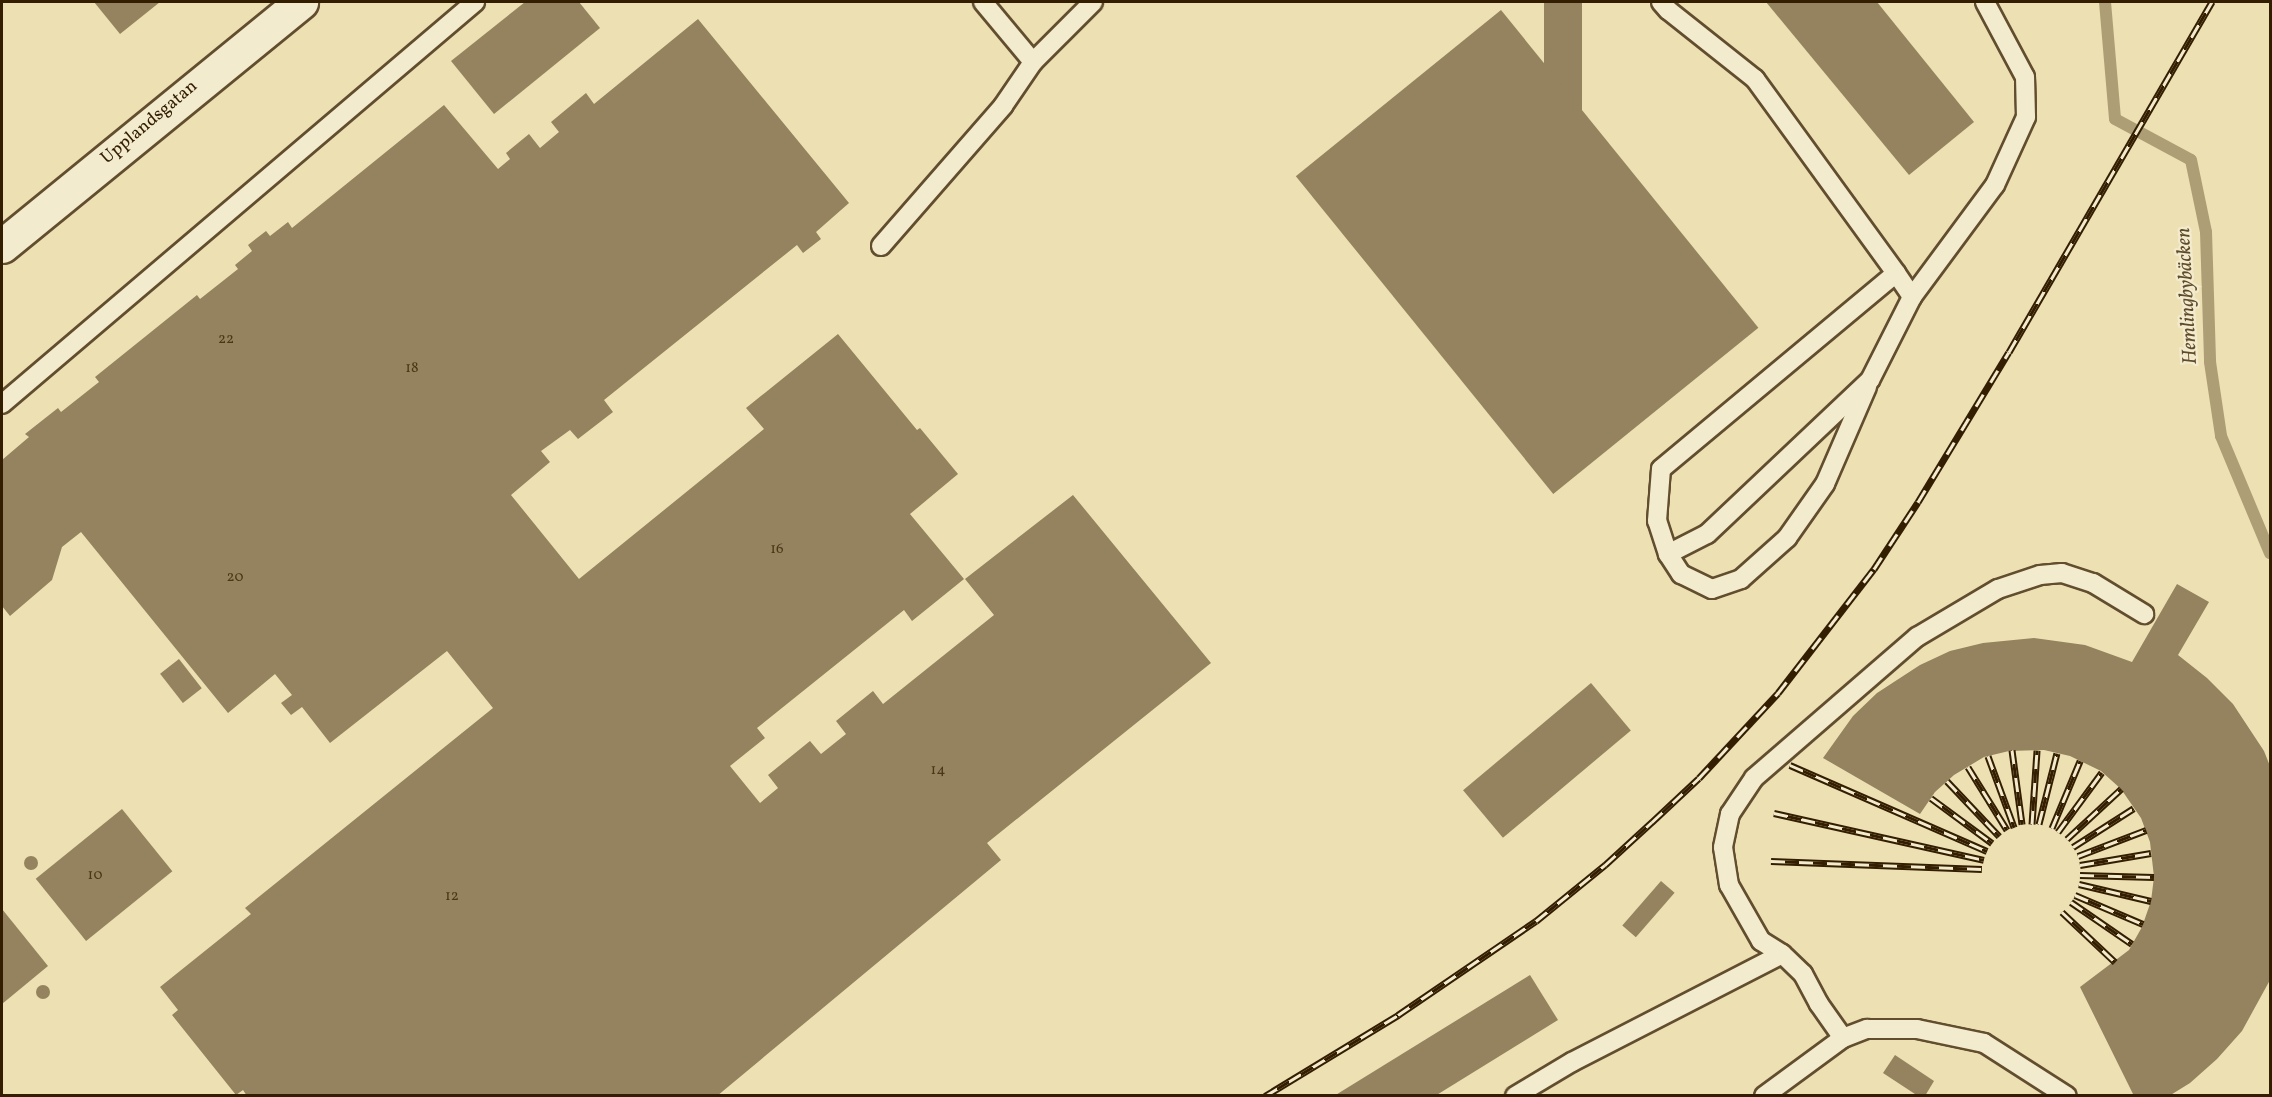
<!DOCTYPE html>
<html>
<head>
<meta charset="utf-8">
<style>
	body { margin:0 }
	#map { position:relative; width:2272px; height:1097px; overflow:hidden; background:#ede0b3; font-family:Vollkorn,serif }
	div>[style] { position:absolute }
	.stream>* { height:12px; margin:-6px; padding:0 6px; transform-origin:6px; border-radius:6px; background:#ae9e76 }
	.building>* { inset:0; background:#94835e; transform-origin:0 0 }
	.round { border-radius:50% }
	.roads { filter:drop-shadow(2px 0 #624e2e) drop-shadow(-2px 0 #624e2e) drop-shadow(0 2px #624e2e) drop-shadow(0 -2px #624e2e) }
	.lane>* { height:18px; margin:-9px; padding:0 9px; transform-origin:9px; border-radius:9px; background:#f3ebce }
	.secondary>* { height:33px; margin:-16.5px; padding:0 16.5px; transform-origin:16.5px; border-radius:16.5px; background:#f3ebce }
	.rail>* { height:7px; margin-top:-3.5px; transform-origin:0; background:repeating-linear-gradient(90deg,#f3ebce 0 14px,#331e01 0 28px); box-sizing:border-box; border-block:2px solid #331e01 }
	span { translate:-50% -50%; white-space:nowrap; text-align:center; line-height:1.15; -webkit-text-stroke:4.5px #f3ebce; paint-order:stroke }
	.number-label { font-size:15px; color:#4b3718 }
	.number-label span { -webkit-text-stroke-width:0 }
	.street-label { font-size:18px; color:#331e01 }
	.water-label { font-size:20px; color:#5e4b2a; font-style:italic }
	.frame { position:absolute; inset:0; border:3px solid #331e01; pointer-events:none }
</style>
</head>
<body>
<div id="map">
	<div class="stream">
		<i style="left:2105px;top:2px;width:117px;rotate:85.1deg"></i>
		<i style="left:2115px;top:119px;width:86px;rotate:28.3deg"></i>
		<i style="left:2191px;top:160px;width:74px;rotate:78.2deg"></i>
		<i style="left:2206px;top:232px;width:130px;rotate:88.2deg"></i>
		<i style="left:2210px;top:362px;width:75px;rotate:81.5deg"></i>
		<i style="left:2221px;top:436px;width:127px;rotate:67.3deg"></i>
	</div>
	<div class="building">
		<i style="clip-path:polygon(94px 2px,160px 2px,120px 34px)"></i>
		<i style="clip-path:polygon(525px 2px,579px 2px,600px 28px,494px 114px,451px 61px)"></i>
		<i style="left:1544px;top:2px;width:38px;height:365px"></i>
		<i style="clip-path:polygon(1766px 2px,1877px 2px,1974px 122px,1909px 175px)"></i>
		<i style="left:1501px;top:10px;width:409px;height:264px;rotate:51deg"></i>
		<i style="clip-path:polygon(698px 19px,849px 203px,816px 232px,821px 239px,803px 253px,797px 245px,604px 400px,613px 412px,578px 439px,570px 430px,541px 451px,550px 462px,511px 495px,579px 579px,764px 429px,746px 408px,838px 334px,917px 430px,920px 428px,958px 474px,910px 514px,964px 579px,912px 621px,904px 610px,757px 728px,765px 738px,730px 766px,760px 803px,778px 788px,768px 775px,810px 741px,821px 754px,846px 734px,836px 721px,873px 691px,883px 704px,994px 615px,965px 579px,1073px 495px,1211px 663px,987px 843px,1001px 860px,717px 1096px,247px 1096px,243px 1090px,236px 1095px,172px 1015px,178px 1010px,160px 987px,251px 914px,245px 908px,493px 708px,447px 651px,330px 743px,302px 707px,291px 715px,281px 703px,292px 695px,275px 674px,228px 713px,81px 532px,62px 547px,52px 580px,10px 616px,2px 606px,2px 460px,29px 437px,25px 434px,58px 408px,61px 412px,99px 382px,95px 377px,197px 295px,200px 299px,238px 269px,235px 265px,252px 251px,248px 245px,266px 231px,270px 236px,288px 222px,292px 228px,444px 105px,498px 169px,510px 159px,506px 153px,529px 134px,540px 148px,559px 132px,551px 122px,586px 93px,594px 104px)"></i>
		<i style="clip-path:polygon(2177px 584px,2209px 602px,2178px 655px,2207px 678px,2233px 704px,2264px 751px,2270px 766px,2270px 980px,2242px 1031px,2217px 1059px,2190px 1083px,2169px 1096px,2134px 1096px,2080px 987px,2129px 950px,2142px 927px,2151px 901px,2154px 877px,2150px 842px,2141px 818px,2121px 789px,2101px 771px,2070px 756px,2044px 750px,2009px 751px,1984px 757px,1954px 775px,1935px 792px,1920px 814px,1823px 758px,1853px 716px,1877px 693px,1920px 665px,1950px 651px,1983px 643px,2034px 638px,2085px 645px,2132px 662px)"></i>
		<i style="left:179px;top:659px;width:37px;height:24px;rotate:52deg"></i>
		<i style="left:1591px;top:683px;width:62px;height:167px;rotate:50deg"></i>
		<i style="left:122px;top:809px;width:80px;height:111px;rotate:51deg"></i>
		<i class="round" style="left:24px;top:856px;width:14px;height:14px"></i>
		<i style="left:1661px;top:881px;width:18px;height:59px;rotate:41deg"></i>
		<i style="clip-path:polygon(2px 909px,48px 966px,2px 1004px)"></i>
		<i style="clip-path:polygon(1530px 975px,1558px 1020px,1435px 1096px,1334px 1096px)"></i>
		<i class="round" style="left:36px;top:985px;width:14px;height:14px"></i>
		<i style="clip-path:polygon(1895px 1055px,1934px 1081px,1925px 1096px,1918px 1096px,1883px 1073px)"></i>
	</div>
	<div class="roads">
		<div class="lane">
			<i style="left:983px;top:2px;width:78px;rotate:50.2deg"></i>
			<i style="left:1661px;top:2px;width:11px;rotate:49deg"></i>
			<i style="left:1668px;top:10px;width:111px;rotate:38.4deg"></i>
			<i style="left:1755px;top:79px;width:240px;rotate:54deg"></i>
			<i style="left:1896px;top:273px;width:29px;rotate:56deg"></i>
			<i style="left:1912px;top:297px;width:93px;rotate:116.8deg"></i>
			<i style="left:1870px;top:380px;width:224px;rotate:136.6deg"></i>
			<i style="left:1707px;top:534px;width:44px;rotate:152.9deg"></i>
			<i style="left:1668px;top:554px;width:35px;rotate:-108deg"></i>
			<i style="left:1657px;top:521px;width:52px;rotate:-85.6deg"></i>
			<i style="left:1661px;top:469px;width:306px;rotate:-39.8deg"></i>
			<i style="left:881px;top:246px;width:186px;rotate:-48.9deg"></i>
			<i style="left:1003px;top:106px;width:53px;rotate:-55.7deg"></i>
			<i style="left:1033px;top:62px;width:85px;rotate:-45deg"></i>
			<i style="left:1912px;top:297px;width:139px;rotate:-53.5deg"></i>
			<i style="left:1995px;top:185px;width:75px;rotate:-65.5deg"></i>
			<i style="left:2026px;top:117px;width:40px;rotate:-91.4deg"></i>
			<i style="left:2025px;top:77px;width:85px;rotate:-118.1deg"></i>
			<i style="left:2px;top:404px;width:621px;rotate:-40.36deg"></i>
			<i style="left:1668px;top:554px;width:24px;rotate:57deg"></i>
			<i style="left:1681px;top:574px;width:34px;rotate:26deg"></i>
			<i style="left:1712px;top:589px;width:31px;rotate:-19deg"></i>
			<i style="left:1741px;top:579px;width:62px;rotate:-41.7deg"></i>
			<i style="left:1787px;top:538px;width:66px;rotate:-54.9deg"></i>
			<i style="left:1825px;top:484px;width:106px;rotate:-66.6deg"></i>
			<i style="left:1843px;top:1038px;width:42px;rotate:-125.2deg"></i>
			<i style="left:1819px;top:1004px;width:34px;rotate:-118deg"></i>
			<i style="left:1803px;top:974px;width:29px;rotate:-136deg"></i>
			<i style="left:1782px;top:954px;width:25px;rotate:-148deg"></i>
			<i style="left:1761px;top:941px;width:64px;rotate:-119.7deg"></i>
			<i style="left:1729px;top:885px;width:38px;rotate:-99deg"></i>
			<i style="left:1723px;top:847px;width:34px;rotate:-78deg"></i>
			<i style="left:1730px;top:814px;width:43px;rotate:-56.3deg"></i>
			<i style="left:1754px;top:778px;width:216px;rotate:-40.9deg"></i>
			<i style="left:1917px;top:637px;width:94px;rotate:-30.7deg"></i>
			<i style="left:1998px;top:589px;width:44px;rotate:-18.4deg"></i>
			<i style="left:2040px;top:575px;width:22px;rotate:-5deg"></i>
			<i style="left:2062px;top:573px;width:33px;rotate:18deg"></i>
			<i style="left:2093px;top:583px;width:60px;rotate:31.3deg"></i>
			<i style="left:1515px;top:1096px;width:66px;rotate:-30.8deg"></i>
			<i style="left:1572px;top:1062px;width:236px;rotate:-27.2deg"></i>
			<i style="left:1764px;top:1096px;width:98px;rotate:-36.3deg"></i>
			<i style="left:1843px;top:1038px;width:26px;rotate:-21deg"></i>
			<i style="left:1867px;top:1029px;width:50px"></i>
			<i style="left:1917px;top:1029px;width:68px;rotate:11.8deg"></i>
			<i style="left:1984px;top:1043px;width:98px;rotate:32.6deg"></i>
		</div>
		<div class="secondary">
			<i style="left:2px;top:246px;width:386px;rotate:-39.2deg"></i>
		</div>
	</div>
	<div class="rail">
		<i style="left:2012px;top:750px;width:75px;rotate:82.3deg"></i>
		<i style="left:1988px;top:756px;width:76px;rotate:69.9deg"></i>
		<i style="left:1790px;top:765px;width:215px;rotate:23.6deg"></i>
		<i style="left:1968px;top:767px;width:74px;rotate:58.2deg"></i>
		<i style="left:1947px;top:781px;width:76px;rotate:46.6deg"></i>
		<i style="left:1931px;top:798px;width:76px;rotate:36.4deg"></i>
		<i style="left:1774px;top:813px;width:215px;rotate:12.6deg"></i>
		<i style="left:2032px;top:824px;width:74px;rotate:-86.1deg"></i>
		<i style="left:2039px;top:824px;width:73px;rotate:-75.8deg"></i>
		<i style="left:2052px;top:828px;width:73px;rotate:-67.3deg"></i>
		<i style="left:2058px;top:832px;width:74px;rotate:-53.7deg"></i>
		<i style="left:2067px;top:839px;width:74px;rotate:-42.8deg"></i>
		<i style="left:2073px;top:847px;width:72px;rotate:-32.6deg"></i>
		<i style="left:2078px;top:856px;width:73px;rotate:-20.9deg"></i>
		<i style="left:1771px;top:861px;width:211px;rotate:2.2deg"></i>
		<i style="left:2080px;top:865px;width:72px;rotate:-9.6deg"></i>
		<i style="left:2080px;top:875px;width:74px;rotate:1.5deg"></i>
		<i style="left:2079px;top:884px;width:74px;rotate:13.3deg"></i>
		<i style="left:2075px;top:895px;width:74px;rotate:23.1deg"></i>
		<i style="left:2071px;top:902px;width:74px;rotate:34.5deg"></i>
		<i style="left:2062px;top:912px;width:73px;rotate:43.3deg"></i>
		<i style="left:1265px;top:1096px;width:156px;rotate:-31.3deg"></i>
		<i style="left:1398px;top:1015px;width:167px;rotate:-34.3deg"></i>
		<i style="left:1536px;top:921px;width:89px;rotate:-39.1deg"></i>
		<i style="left:1605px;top:865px;width:64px;rotate:-42.5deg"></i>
		<i style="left:1652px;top:822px;width:64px;rotate:-43.1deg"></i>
		<i style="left:1699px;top:778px;width:116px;rotate:-47.1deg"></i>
		<i style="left:1778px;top:693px;width:157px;rotate:-52.3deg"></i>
		<i style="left:1874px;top:569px;width:80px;rotate:-56.7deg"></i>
		<i style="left:1918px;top:502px;width:175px;rotate:-58.8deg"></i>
		<i style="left:2009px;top:352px;width:405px;rotate:-59.9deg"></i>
	</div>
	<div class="number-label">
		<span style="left:226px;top:340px">22</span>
		<span style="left:412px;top:369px">18</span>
		<span style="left:777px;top:550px">16</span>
		<span style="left:235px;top:578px">20</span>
		<span style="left:938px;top:771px">14</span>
		<span style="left:95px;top:876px">10</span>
		<span style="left:452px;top:897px">12</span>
	</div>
	<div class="street-label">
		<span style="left:150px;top:123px;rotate:-40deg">Upplandsgatan</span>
	</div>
	<div class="water-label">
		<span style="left:2188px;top:296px;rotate:-93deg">Hemlingbybäcken</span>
	</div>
	<div class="frame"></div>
</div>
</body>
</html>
